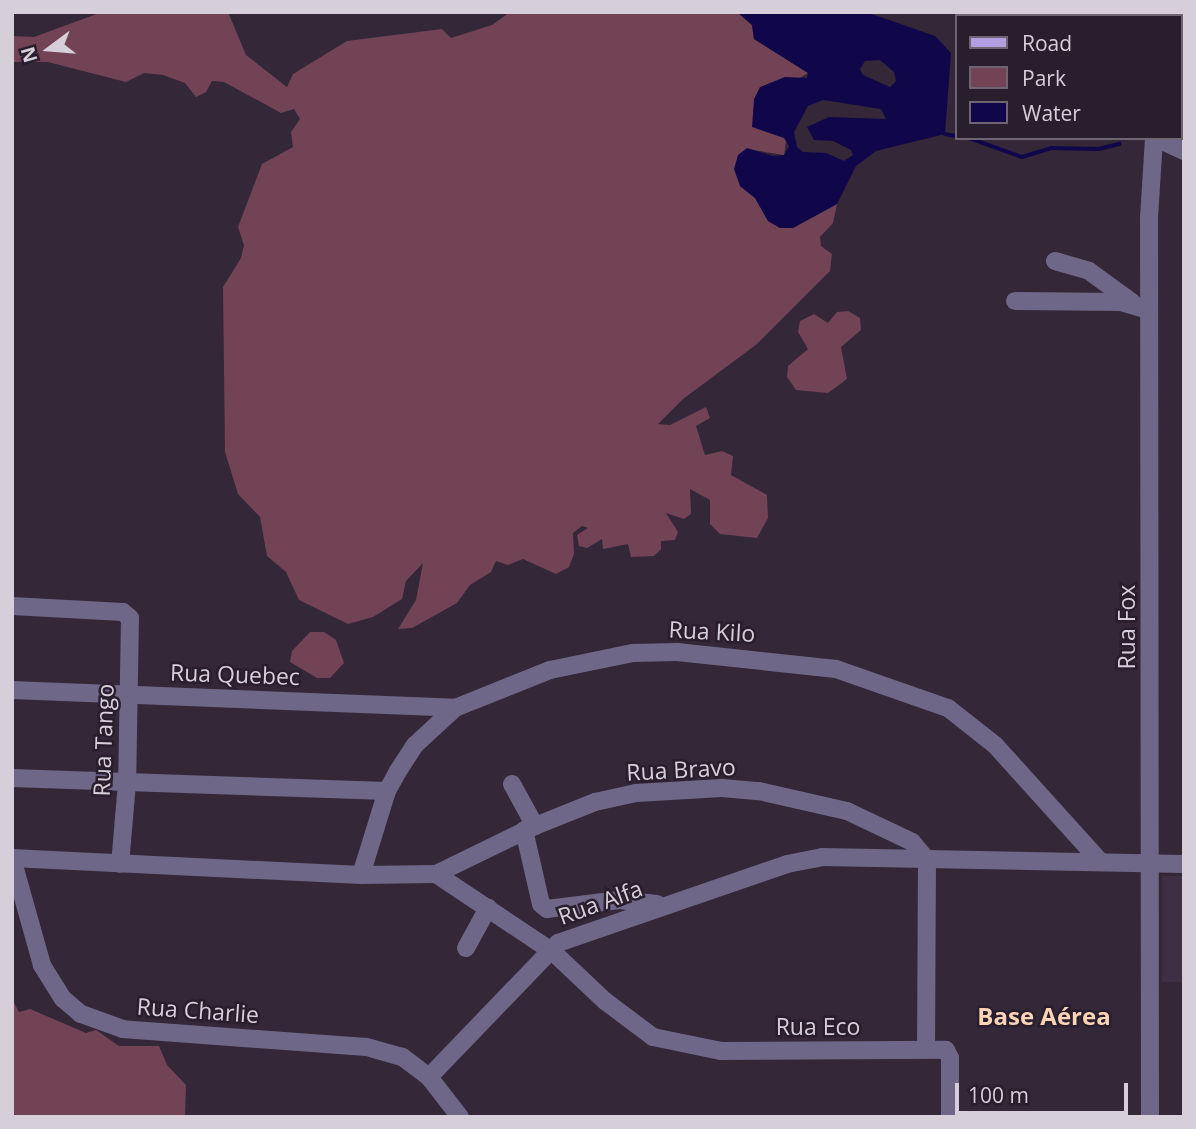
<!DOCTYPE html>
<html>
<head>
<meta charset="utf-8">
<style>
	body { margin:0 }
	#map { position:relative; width:1196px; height:1129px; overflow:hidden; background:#332738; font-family:"Open Sans",sans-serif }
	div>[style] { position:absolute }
	.built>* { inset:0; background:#3f2f45; transform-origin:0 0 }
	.green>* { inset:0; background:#724355 }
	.water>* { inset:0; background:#10074a }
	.stream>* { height:3.5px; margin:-1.75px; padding:0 1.75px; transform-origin:1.75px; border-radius:1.75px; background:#10074a }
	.minor>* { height:18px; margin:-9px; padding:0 9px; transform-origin:9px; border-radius:9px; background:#6f6787 }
	.major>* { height:18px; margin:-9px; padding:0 9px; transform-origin:9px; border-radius:9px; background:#b19fe2 }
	span { translate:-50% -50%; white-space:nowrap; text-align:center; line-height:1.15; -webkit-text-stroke:5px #291e2d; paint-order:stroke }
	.street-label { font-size:23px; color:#d6ced9 }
	.neighbourhood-label { font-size:24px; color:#fcd3b6; font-weight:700 }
	.frame { position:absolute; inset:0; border:14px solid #d6ced9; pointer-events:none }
	.legend { position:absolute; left:955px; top:14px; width:228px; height:126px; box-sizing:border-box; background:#291e2d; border:2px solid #6e6472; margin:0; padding:9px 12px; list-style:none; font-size:21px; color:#d6ced9 }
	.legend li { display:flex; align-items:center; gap:14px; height:35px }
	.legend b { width:35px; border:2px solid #6e6472 }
	.north { position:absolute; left:14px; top:14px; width:70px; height:70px; -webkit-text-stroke:5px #291e2d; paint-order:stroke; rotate:254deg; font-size:19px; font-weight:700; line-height:28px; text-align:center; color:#d6ced9 }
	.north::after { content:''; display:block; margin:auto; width:24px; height:32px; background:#d6ced9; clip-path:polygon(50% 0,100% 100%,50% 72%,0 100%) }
	.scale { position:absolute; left:955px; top:1083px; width:173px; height:32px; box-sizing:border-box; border:4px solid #d6ced9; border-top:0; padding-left:9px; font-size:21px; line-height:24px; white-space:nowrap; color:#d6ced9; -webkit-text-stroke:5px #291e2d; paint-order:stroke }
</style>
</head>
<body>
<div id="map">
	<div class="built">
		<i style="left:1162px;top:876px;width:22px;height:106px"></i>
	</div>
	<div class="green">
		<i style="clip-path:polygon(102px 12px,228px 12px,246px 55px,287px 87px,293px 74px,347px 41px,442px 29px,451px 38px,492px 25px,510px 12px,737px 12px,752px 25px,754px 39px,808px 73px,795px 81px,784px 155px,747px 149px,740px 186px,755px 198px,768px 221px,780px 228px,793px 228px,837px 204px,833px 223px,820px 237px,821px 246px,832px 254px,830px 271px,757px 344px,683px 399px,658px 424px,670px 425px,706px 407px,710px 418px,696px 426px,705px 455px,722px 451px,733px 456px,731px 475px,767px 495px,768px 518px,757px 538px,720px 534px,710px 524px,710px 500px,690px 489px,691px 514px,684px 519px,666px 513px,678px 532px,675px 540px,661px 541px,661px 549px,654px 556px,631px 557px,628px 544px,603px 549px,602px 539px,587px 548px,579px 546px,577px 535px,588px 528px,582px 526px,573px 533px,574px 554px,569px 567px,556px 574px,523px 559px,508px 565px,496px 561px,491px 572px,470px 585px,457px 603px,412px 628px,398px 629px,416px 600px,423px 563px,406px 581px,402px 599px,373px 617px,348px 624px,299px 600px,286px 572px,267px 556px,260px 517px,238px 494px,225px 452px,223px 287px,241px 258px,244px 245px,238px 227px,262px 164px,293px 147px,291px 132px,300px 119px,294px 109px,281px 113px,224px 82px,212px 81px,206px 92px,196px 97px,185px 83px,163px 75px,144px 73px,126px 82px,48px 62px,12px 62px,12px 36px,34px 37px)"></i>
		<i style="clip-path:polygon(848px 311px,860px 318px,861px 330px,841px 347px,847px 379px,828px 393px,796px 390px,787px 377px,788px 366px,808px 349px,798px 332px,800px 321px,814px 314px,828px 323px,837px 312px)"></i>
		<i style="clip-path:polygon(310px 632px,324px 632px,336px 640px,344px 663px,330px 678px,317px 678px,290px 662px,292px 651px)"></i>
		<i style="clip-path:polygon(12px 999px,19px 1012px,30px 1009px,86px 1033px,96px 1030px,119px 1046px,159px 1046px,167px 1065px,186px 1085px,185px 1117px,12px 1117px)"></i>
	</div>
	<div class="water">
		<i style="clip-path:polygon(evenodd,737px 12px,866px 12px,935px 36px,951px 53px,945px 134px,876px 151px,856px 166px,837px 204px,793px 228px,780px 228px,768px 221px,755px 198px,740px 186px,734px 169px,738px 155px,747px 148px,773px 156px,784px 155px,789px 146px,784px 138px,752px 127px,754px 99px,760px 87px,785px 77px,807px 78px,808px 73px,754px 39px,752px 25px,737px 12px,880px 60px,894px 72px,896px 81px,890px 87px,863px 75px,860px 69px,865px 61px,880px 60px,737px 12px,823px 100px,881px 109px,886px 119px,829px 117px,807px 127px,814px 140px,833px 141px,851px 150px,853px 155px,844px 161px,826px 153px,803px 152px,797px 147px,794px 132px,808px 106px,823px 100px)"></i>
	</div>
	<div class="stream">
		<i style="left:945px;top:134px;width:11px;rotate:10deg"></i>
		<i style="left:969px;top:138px;width:56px;rotate:19.7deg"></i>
		<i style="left:1022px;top:157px;width:30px;rotate:-17deg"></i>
		<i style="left:1051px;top:148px;width:48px;rotate:1.2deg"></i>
		<i style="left:1099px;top:149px;width:21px;rotate:-14deg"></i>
	</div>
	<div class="minor">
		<i style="left:1156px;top:138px;width:31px;rotate:25deg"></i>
		<i style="left:1055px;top:261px;width:35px;rotate:16deg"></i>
		<i style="left:1089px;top:271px;width:54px;rotate:36deg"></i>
		<i style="left:1015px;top:301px;width:106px;rotate:0.5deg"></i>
		<i style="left:1121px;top:302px;width:29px;rotate:16deg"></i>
		<i style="left:12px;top:606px;width:111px;rotate:3.1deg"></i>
		<i style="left:123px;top:612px;width:9px;rotate:41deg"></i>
		<i style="left:130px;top:618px;width:165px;rotate:91deg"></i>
		<i style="left:127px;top:783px;width:81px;rotate:94.9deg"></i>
		<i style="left:12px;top:690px;width:443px;rotate:2.3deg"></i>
		<i style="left:12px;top:778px;width:375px;rotate:2deg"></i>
		<i style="left:512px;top:784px;width:48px;rotate:61.3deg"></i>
		<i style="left:524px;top:830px;width:76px;rotate:77.1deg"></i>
		<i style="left:541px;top:904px;width:8px;rotate:40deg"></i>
		<i style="left:547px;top:909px;width:73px;rotate:-7.1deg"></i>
		<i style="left:619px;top:900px;width:38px;rotate:6deg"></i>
		<i style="left:436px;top:874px;width:110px;rotate:-25.9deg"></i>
		<i style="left:535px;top:826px;width:65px;rotate:-21.8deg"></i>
		<i style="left:595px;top:802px;width:42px;rotate:-12.4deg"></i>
		<i style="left:636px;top:793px;width:86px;rotate:-3.3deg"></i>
		<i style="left:722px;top:788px;width:37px;rotate:5deg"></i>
		<i style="left:759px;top:791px;width:90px;rotate:12.8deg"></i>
		<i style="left:847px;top:811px;width:72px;rotate:25.5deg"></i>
		<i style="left:912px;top:842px;width:23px;rotate:50deg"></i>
		<i style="left:927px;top:860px;width:189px;rotate:90.3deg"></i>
		<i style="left:361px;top:875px;width:88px;rotate:-72.8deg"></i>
		<i style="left:387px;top:791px;width:23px;rotate:-61deg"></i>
		<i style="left:398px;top:771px;width:31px;rotate:-57deg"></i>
		<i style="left:415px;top:745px;width:54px;rotate:-42.8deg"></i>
		<i style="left:455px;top:708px;width:102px;rotate:-21.8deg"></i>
		<i style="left:550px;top:670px;width:85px;rotate:-11.6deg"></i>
		<i style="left:633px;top:653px;width:44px;rotate:-1.3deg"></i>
		<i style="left:677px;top:652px;width:160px;rotate:6.1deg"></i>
		<i style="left:836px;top:669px;width:119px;rotate:19.2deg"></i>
		<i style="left:948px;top:708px;width:60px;rotate:38.2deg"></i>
		<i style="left:995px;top:745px;width:155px;rotate:47.9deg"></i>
		<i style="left:466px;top:948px;width:46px;rotate:-61.2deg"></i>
		<i style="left:429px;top:1077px;width:186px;rotate:-46.1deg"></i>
		<i style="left:558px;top:943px;width:242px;rotate:-19deg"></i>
		<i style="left:787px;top:864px;width:36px;rotate:-11deg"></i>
		<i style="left:822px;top:857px;width:362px;rotate:1.1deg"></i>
		<i style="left:460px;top:1117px;width:51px;rotate:-127.8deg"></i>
		<i style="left:429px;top:1077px;width:34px;rotate:-143deg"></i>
		<i style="left:402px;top:1057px;width:37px;rotate:-164deg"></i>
		<i style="left:366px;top:1047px;width:244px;rotate:-175.8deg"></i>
		<i style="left:123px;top:1029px;width:45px;rotate:-160.3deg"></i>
		<i style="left:81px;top:1014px;width:23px;rotate:-140deg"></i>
		<i style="left:63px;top:999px;width:40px;rotate:-122deg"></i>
		<i style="left:42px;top:965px;width:111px;rotate:-105.7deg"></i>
		<i style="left:12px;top:858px;width:349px;rotate:2.8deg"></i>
		<i style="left:361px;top:875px;width:75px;rotate:-0.8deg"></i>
		<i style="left:436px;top:874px;width:141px;rotate:33.7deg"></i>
		<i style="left:553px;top:952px;width:71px;rotate:43.3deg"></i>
		<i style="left:605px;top:1001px;width:60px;rotate:36.9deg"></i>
		<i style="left:653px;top:1037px;width:69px;rotate:11.6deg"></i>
		<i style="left:721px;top:1051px;width:225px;rotate:-0.3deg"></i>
		<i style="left:946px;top:1050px;width:9px;rotate:63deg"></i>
		<i style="left:950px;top:1058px;width:59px;rotate:90deg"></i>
		<i style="left:1150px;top:1117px;width:899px;rotate:-90.06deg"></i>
		<i style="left:1149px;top:218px;width:80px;rotate:-86.4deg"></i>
	</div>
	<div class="major">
		<i style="left:1051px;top:12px;width:7px;rotate:34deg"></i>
		<i style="left:1126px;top:12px;width:7px;rotate:34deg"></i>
		<i style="left:1162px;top:12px;width:20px;rotate:11deg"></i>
		<i style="left:1180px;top:44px;width:4px;rotate:14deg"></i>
		<i style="left:1180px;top:85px;width:4px;rotate:27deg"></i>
	</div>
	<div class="street-label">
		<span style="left:1126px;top:627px;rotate:-90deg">Rua Fox</span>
		<span style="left:712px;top:631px;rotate:3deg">Rua Kilo</span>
		<span style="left:235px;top:674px;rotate:2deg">Rua Quebec</span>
		<span style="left:103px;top:740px;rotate:-88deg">Rua Tango</span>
		<span style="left:681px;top:769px;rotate:-3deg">Rua Bravo</span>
		<span style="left:600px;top:902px;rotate:-20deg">Rua Alfa</span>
		<span style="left:198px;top:1010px;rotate:4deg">Rua Charlie</span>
		<span style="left:818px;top:1026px">Rua Eco</span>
	</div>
	<div class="neighbourhood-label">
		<span style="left:1044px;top:1016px">Base Aérea</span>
	</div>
	<div class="frame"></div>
	<ul class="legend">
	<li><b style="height:9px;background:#b19fe2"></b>Road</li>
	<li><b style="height:19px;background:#724355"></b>Park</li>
	<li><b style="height:19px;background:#10074a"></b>Water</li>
	</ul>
	<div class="north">N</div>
	<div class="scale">100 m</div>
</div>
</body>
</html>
